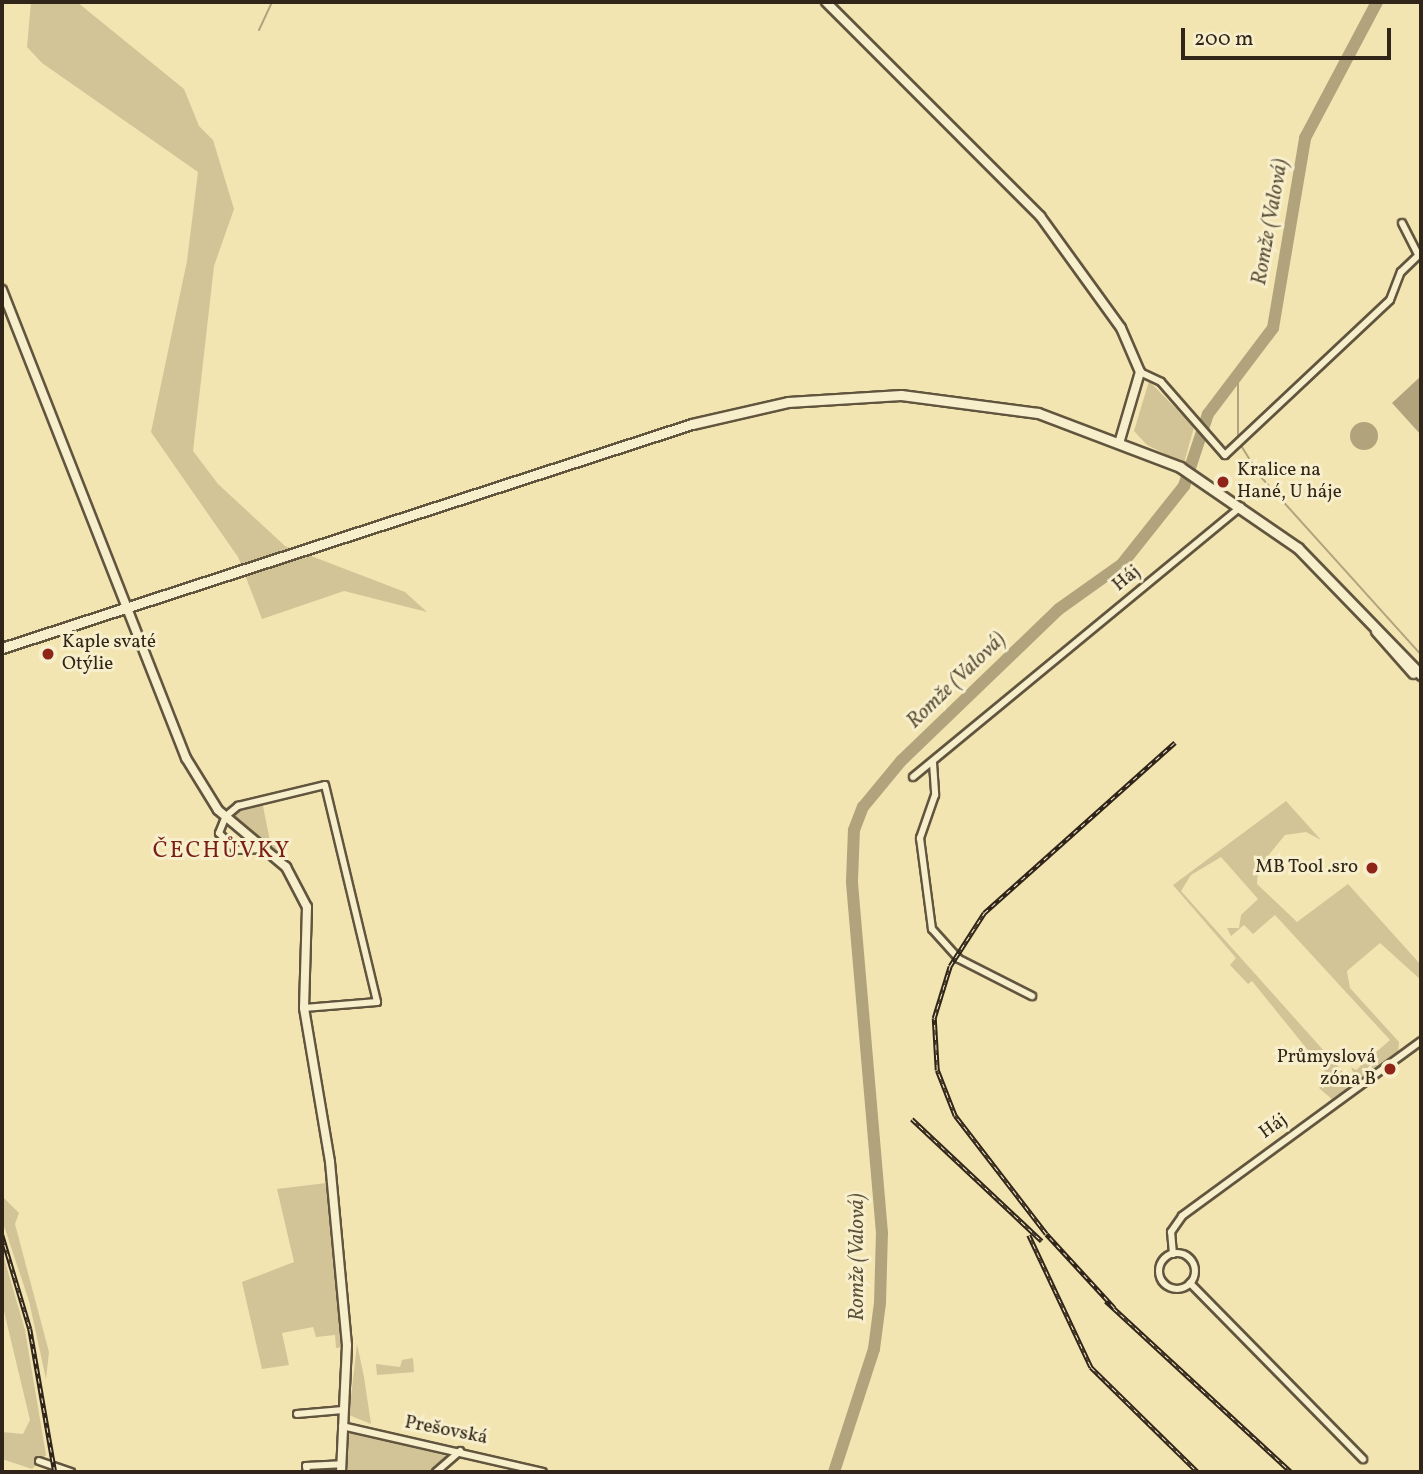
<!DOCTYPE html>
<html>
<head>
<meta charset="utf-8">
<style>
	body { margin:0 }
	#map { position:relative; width:1423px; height:1474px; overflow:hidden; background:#f3e5b1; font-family:Vollkorn,serif }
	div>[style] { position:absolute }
	.green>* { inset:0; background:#d2c497 }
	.water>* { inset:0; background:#b1a47d }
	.round { border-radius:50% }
	.stream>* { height:2px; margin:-1px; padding:0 1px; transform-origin:1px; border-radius:1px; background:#b1a47d }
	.river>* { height:12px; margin:-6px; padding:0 6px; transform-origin:6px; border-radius:6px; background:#b1a47d }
	.roads { filter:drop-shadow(2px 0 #61553e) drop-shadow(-2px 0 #61553e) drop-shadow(0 2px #61553e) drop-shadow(0 -2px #61553e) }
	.minor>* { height:6px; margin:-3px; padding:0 3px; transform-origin:3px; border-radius:3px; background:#f7eecc }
	.minor>.ring { margin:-3px; padding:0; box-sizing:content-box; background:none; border:6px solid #f7eecc; border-radius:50% }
	.tertiary>* { height:8px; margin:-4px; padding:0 4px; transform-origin:4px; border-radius:4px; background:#f7eecc }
	.secondary>* { height:9px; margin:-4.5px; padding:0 4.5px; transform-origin:4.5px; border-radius:4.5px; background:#f7eecc }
	.rail>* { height:4.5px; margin-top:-2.25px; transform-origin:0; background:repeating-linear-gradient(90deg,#f7eecc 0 5px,#302518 0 10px); box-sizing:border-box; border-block:2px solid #302518 }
	.dots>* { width:19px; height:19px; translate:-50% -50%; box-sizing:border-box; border:4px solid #f7eecc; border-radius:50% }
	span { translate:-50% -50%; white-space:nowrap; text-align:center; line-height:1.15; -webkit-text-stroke:6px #f7eecc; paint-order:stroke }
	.poi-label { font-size:19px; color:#302518 }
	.left { translate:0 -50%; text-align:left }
	.right { translate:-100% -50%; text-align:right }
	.street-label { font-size:19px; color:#302518 }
	.water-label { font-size:21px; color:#5d513b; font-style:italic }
	.quarter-label { font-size:23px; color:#7a1f14; letter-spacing:2px }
	.frame { position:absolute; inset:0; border:4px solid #302518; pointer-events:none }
	.scale { position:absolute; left:1181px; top:28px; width:210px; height:32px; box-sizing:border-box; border:4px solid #302518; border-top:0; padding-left:9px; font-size:21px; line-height:24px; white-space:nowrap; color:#302518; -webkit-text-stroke:5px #f7eecc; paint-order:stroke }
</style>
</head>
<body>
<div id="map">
	<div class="green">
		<i style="clip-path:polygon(31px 2px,77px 2px,184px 89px,199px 126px,213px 140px,234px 209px,214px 266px,193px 451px,218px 484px,285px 546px,405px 592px,427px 612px,344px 591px,262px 619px,238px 557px,151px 432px,187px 261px,198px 172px,42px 63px,27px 47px)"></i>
		<i style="clip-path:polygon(1149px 381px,1194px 427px,1184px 463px,1147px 445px,1134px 431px)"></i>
		<i style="clip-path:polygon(262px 801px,270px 841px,283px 852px,279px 856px,233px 817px,235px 809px)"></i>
		<i style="clip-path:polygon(1286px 801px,1321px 840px,1306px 832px,1285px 835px,1258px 868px,1257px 884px,1297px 922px,1348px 884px,1421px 965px,1421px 980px,1380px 943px,1347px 971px,1350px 988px,1399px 1042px,1398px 1054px,1366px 1078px,1354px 1075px,1351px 1067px,1356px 1070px,1390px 1040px,1275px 915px,1253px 934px,1244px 925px,1231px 936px,1227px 928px,1239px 928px,1241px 915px,1258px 899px,1221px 857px,1191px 875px,1181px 891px,1350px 1080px,1350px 1089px,1334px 1101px,1319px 1088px,1328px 1075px,1252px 981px,1248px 984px,1230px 965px,1236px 958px,1173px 885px)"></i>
		<i style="clip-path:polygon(326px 1183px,343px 1347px,336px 1348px,335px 1335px,316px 1337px,313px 1327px,282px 1333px,289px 1365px,262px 1369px,242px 1282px,294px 1262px,277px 1189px)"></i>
		<i style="clip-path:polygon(2px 1196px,19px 1213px,15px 1224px,49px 1352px,46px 1379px,29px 1301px,2px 1220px)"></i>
		<i style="clip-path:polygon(2px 1251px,25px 1330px,46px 1455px,32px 1469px,2px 1459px,2px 1432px,23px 1434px,30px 1420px,2px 1303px)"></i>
		<i style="clip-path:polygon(357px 1344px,364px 1377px,371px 1424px,349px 1415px)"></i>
		<i style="clip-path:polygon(413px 1358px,414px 1372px,377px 1375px,376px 1364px,400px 1367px,402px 1360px)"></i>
		<i style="clip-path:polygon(348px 1430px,446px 1456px,431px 1472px,347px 1472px)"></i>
	</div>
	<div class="water">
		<i style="clip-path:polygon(1421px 376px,1421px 435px,1392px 403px)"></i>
		<i class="round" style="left:1350px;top:422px;width:28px;height:28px"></i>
	</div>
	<div class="stream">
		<i style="left:259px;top:30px;width:31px;rotate:-65deg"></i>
		<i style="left:1238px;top:439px;width:65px;rotate:-90deg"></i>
		<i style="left:1240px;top:444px;width:39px;rotate:58deg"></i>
		<i style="left:1261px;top:477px;width:239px;rotate:48deg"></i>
	</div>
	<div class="river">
		<i style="left:834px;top:1472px;width:129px;rotate:-72deg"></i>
		<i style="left:874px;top:1349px;width:46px;rotate:-82.6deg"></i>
		<i style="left:880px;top:1303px;width:70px;rotate:-88.4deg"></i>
		<i style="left:882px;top:1233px;width:353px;rotate:-94.9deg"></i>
		<i style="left:852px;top:881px;width:51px;rotate:-87.8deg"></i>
		<i style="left:854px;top:830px;width:25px;rotate:-69deg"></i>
		<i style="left:863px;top:807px;width:60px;rotate:-50.4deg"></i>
		<i style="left:901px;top:761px;width:219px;rotate:-43.9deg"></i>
		<i style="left:1059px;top:609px;width:77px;rotate:-35.5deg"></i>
		<i style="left:1122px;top:564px;width:100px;rotate:-51.5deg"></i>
		<i style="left:1184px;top:486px;width:76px;rotate:-71.6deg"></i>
		<i style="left:1208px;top:414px;width:108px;rotate:-52.9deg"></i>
		<i style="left:1273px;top:328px;width:193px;rotate:-80.4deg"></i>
		<i style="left:1305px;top:138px;width:154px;rotate:-62.1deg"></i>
	</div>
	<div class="roads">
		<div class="minor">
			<i style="left:1402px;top:223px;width:35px;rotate:63deg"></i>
			<i style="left:1140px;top:372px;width:23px;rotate:25deg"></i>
			<i style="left:1161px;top:382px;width:97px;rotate:48.8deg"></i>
			<i style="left:1225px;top:455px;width:226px;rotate:-43.2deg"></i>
			<i style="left:1390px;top:300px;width:30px;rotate:-69deg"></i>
			<i style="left:1401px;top:272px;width:28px;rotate:-44deg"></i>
			<i style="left:933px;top:763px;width:32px;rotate:86deg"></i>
			<i style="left:935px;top:795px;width:46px;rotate:109.2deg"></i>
			<i style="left:920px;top:838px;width:92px;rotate:82.5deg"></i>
			<i style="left:932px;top:929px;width:40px;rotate:48deg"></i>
			<i style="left:959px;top:959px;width:82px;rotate:26.9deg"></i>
			<i style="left:913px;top:777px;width:425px;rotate:-39.5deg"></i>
			<i style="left:267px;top:849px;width:31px;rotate:178deg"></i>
			<i style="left:236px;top:850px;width:24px;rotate:-135deg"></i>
			<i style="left:219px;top:833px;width:18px;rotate:-68deg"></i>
			<i style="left:226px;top:816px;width:16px;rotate:-40deg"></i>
			<i style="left:238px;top:806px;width:89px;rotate:-13.6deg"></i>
			<i style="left:325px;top:785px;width:223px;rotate:76.5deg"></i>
			<i style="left:377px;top:1002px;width:73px;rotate:175.3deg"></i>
			<i class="ring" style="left:1159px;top:1253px;width:30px;height:30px"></i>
			<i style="left:1173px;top:1254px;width:22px;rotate:-95deg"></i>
			<i style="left:1171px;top:1232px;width:19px;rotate:-55deg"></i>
			<i style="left:1182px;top:1216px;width:296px;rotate:-36.2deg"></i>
			<i style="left:1190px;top:1283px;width:247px;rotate:45.5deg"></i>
			<i style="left:297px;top:1414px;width:46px;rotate:-5deg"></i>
			<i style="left:342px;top:1426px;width:206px;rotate:12.9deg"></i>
			<i style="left:39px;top:1461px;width:34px;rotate:19deg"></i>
			<i style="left:307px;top:1472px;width:6px;rotate:-99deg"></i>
			<i style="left:306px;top:1466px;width:35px;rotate:-3deg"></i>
			<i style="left:436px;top:1472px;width:32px;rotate:-41deg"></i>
		</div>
		<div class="tertiary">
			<i style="left:826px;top:2px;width:303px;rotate:45deg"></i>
			<i style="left:1040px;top:216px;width:138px;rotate:54.1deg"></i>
			<i style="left:1121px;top:328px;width:48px;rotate:66.6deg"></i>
			<i style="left:1140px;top:372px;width:71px;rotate:106.4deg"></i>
			<i style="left:2px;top:290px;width:503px;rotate:68.54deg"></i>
			<i style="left:186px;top:758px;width:61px;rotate:58.4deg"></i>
			<i style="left:218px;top:810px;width:89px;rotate:40deg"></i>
			<i style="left:286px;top:867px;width:45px;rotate:62.3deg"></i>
			<i style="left:307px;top:907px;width:101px;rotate:91.7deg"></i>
			<i style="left:304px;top:1008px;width:156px;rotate:80.4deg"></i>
			<i style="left:330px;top:1162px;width:184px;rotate:84.7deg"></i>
			<i style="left:347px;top:1345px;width:127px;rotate:92.7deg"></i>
		</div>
		<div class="secondary">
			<i style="left:1376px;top:631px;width:56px;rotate:48.6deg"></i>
			<i style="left:2px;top:648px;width:725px;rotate:-17.99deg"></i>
			<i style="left:692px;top:424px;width:98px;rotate:-12.9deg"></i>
			<i style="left:788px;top:402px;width:113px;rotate:-3.5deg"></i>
			<i style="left:901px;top:395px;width:138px;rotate:7.5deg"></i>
			<i style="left:1038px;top:413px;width:152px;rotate:20.8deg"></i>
			<i style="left:1180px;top:467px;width:143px;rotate:34.5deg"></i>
			<i style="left:1298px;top:548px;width:177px;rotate:45.9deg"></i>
		</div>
	</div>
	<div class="rail">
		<i style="left:912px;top:1119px;width:178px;rotate:43.2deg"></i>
		<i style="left:2px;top:1235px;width:98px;rotate:73.4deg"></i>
		<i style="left:30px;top:1329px;width:145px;rotate:80.1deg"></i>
		<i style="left:1029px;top:1235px;width:146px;rotate:64.8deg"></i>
		<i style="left:1091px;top:1367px;width:150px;rotate:44.5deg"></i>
		<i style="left:1106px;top:1301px;width:252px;rotate:42.7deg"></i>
		<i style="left:1114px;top:1308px;width:100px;rotate:-132.6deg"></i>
		<i style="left:1046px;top:1234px;width:149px;rotate:-127.6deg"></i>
		<i style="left:955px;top:1116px;width:49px;rotate:-111.4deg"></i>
		<i style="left:937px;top:1070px;width:52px;rotate:-93.3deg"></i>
		<i style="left:934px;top:1018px;width:54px;rotate:-72.9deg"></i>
		<i style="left:950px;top:966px;width:63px;rotate:-57.3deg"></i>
		<i style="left:984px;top:913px;width:256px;rotate:-41.8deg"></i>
	</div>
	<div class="dots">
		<i style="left:1223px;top:482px;background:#8f2418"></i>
		<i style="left:48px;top:654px;background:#8f2418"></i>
		<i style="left:1372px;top:868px;background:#8f2418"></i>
		<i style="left:1390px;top:1069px;background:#8f2418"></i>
	</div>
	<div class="poi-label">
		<span class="left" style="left:1237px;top:482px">Kralice na<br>Hané, U háje</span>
		<span class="left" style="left:62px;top:654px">Kaple svaté<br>Otýlie</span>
		<span class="right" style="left:1358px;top:868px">MB Tool .sro</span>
		<span class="right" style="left:1376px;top:1069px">Průmyslová<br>zóna B</span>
	</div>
	<div class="street-label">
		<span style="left:1127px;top:579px;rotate:-40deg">Háj</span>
		<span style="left:1274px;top:1127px;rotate:-36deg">Háj</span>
		<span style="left:446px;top:1431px;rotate:11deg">Prešovská</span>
	</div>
	<div class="water-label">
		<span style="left:1271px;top:222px;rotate:-80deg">Romže (Valová)</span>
		<span style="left:957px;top:681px;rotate:-44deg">Romže (Valová)</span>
		<span style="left:858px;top:1257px;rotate:-90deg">Romže (Valová)</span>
	</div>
	<div class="quarter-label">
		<span style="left:222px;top:851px">ČECHŮVKY</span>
	</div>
	<div class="frame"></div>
	<div class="scale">200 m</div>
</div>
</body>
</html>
